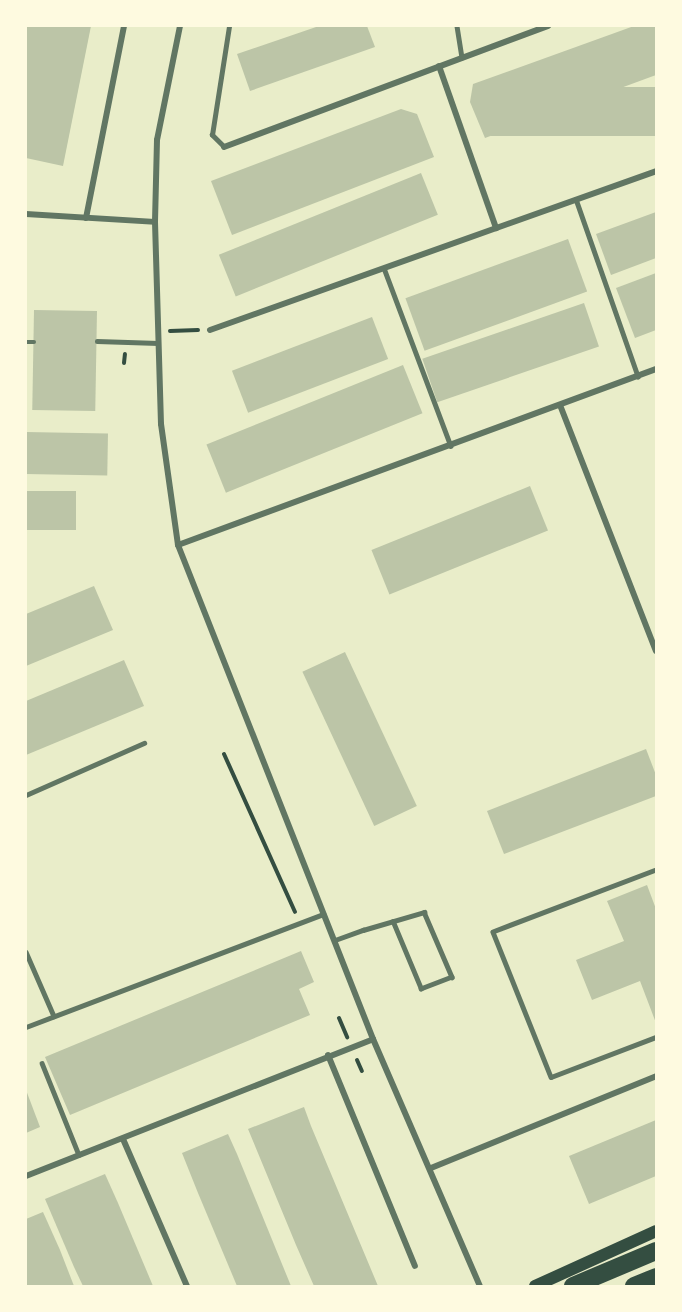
<!DOCTYPE html>
<html>
<head>
<meta charset="utf-8">
<style>
	body { margin:0 }
	#map { position:relative; width:682px; height:1312px; overflow:hidden; background:#e9edc9; font-family:Georgia,serif }
	div>[style] { position:absolute }
	.building>* { inset:0; background:#bcc5a7; transform-origin:0 0 }
	.path>* { height:4px; margin:-2px; padding:0 2px; transform-origin:2px; border-radius:2px; background:#344e41 }
	.service>* { height:4.5px; margin:-2.25px; padding:0 2.25px; transform-origin:2.25px; border-radius:2.25px; background:#617663 }
	.minor>* { height:6px; margin:-3px; padding:0 3px; transform-origin:3px; border-radius:3px; background:#617663 }
	.secondary>* { height:12px; margin:-6px; padding:0 6px; transform-origin:6px; border-radius:6px; background:#344e41 }
	.motorway>* { height:18px; margin:-9px; padding:0 9px; transform-origin:9px; border-radius:9px; background:#344e41 }
	span { translate:-50% -50%; white-space:nowrap; text-align:center; line-height:1.15; -webkit-text-stroke:6px #fefae0; paint-order:stroke }
	.frame { position:absolute; inset:0; border:27px solid #fefae0; pointer-events:none }
</style>
</head>
<body>
<div id="map">
	<div class="building">
		<i style="clip-path:polygon(26px 26px,91px 26px,63px 166px,26px 158px)"></i>
		<i style="clip-path:polygon(319px 26px,367px 26px,375px 47px,250px 91px,237px 54px)"></i>
		<i style="clip-path:polygon(634px 26px,656px 26px,656px 75px,485px 138px,470px 102px,473px 84px)"></i>
		<i style="left:656px;top:87px;width:49px;height:165px;rotate:90deg"></i>
		<i style="clip-path:polygon(401px 109px,417px 114px,434px 157px,232px 235px,211px 181px)"></i>
		<i style="left:421px;top:173px;width:45px;height:218px;rotate:68deg"></i>
		<i style="clip-path:polygon(656px 212px,656px 258px,611px 275px,596px 234px)"></i>
		<i style="left:568px;top:239px;width:56px;height:173px;rotate:70deg"></i>
		<i style="clip-path:polygon(656px 273px,656px 330px,635px 338px,616px 288px)"></i>
		<i style="left:584px;top:303px;width:46px;height:171px;rotate:71deg"></i>
		<i style="left:34px;top:310px;width:63px;height:100px;rotate:1deg"></i>
		<i style="left:372px;top:317px;width:45px;height:150px;rotate:69deg"></i>
		<i style="left:403px;top:365px;width:52px;height:212px;rotate:68deg"></i>
		<i style="left:26px;top:432px;width:82px;height:42px;rotate:1deg"></i>
		<i style="left:530px;top:486px;width:48px;height:171px;rotate:68deg"></i>
		<i style="left:26px;top:491px;width:50px;height:39px"></i>
		<i style="clip-path:polygon(94px 586px,113px 630px,26px 666px,26px 614px)"></i>
		<i style="left:345px;top:652px;width:170px;height:47px;rotate:65deg"></i>
		<i style="clip-path:polygon(124px 660px,144px 706px,26px 755px,26px 701px)"></i>
		<i style="clip-path:polygon(646px 749px,656px 775px,656px 796px,504px 854px,487px 811px)"></i>
		<i style="clip-path:polygon(647px 885px,656px 909px,656px 1023px,640px 981px,592px 1000px,576px 960px,624px 941px,607px 901px)"></i>
		<i style="clip-path:polygon(301px 951px,314px 982px,299px 989px,310px 1015px,70px 1115px,45px 1057px)"></i>
		<i style="clip-path:polygon(26px 1090px,40px 1127px,26px 1133px)"></i>
		<i style="clip-path:polygon(304px 1107px,311px 1126px,378px 1286px,314px 1286px,296px 1245px,248px 1129px)"></i>
		<i style="clip-path:polygon(656px 1120px,656px 1176px,589px 1204px,569px 1156px)"></i>
		<i style="clip-path:polygon(228px 1134px,237px 1154px,291px 1286px,237px 1286px,198px 1193px,182px 1153px)"></i>
		<i style="clip-path:polygon(105px 1174px,118px 1203px,153px 1286px,83px 1286px,74px 1267px,45px 1199px)"></i>
		<i style="clip-path:polygon(43px 1212px,60px 1250px,74px 1286px,26px 1286px,26px 1219px)"></i>
	</div>
	<div class="path">
		<i style="left:170px;top:331px;width:28px;rotate:-2deg"></i>
		<i style="left:124px;top:363px;width:9px;rotate:-84deg"></i>
		<i style="left:224px;top:754px;width:173px;rotate:65.8deg"></i>
		<i style="left:339px;top:1018px;width:21px;rotate:67deg"></i>
		<i style="left:357px;top:1060px;width:12px;rotate:66deg"></i>
	</div>
	<div class="service">
		<i style="left:457px;top:26px;width:32px;rotate:81deg"></i>
		<i style="left:224px;top:147px;width:17px;rotate:-135deg"></i>
		<i style="left:212px;top:135px;width:110px;rotate:-81.1deg"></i>
		<i style="left:576px;top:199px;width:188px;rotate:70.7deg"></i>
		<i style="left:384px;top:268px;width:190px;rotate:69.4deg"></i>
		<i style="left:97px;top:341px;width:61px;rotate:1.9deg"></i>
		<i style="left:26px;top:342px;width:8px"></i>
		<i style="left:26px;top:795px;width:129px;rotate:-23.8deg"></i>
		<i style="left:656px;top:870px;width:174px;rotate:159.2deg"></i>
		<i style="left:493px;top:932px;width:156px;rotate:68.2deg"></i>
		<i style="left:551px;top:1077px;width:112px;rotate:-20.9deg"></i>
		<i style="left:335px;top:940px;width:30px;rotate:-20deg"></i>
		<i style="left:363px;top:930px;width:64px;rotate:-16.4deg"></i>
		<i style="left:424px;top:912px;width:71px;rotate:66.7deg"></i>
		<i style="left:452px;top:977px;width:33px;rotate:159deg"></i>
		<i style="left:421px;top:989px;width:73px;rotate:-112.7deg"></i>
		<i style="left:26px;top:952px;width:70px;rotate:66.4deg"></i>
		<i style="left:26px;top:1027px;width:318px;rotate:-20.8deg"></i>
		<i style="left:42px;top:1063px;width:99px;rotate:68.1deg"></i>
	</div>
	<div class="minor">
		<i style="left:180px;top:26px;width:116px;rotate:101.4deg"></i>
		<i style="left:157px;top:140px;width:82px;rotate:91.4deg"></i>
		<i style="left:155px;top:222px;width:202px;rotate:88.3deg"></i>
		<i style="left:161px;top:424px;width:122px;rotate:82deg"></i>
		<i style="left:178px;top:545px;width:531px;rotate:68.46deg"></i>
		<i style="left:373px;top:1039px;width:269px;rotate:66.6deg"></i>
		<i style="left:439px;top:66px;width:172px;rotate:70.6deg"></i>
		<i style="left:224px;top:147px;width:346px;rotate:-20.5deg"></i>
		<i style="left:26px;top:214px;width:129px;rotate:3.5deg"></i>
		<i style="left:86px;top:218px;width:196px;rotate:-78.8deg"></i>
		<i style="left:210px;top:330px;width:473px;rotate:-19.6deg"></i>
		<i style="left:560px;top:405px;width:264px;rotate:68.7deg"></i>
		<i style="left:178px;top:545px;width:509px;rotate:-20.21deg"></i>
		<i style="left:328px;top:1055px;width:228px;rotate:67.6deg"></i>
		<i style="left:123px;top:1139px;width:160px;rotate:66.5deg"></i>
		<i style="left:431px;top:1168px;width:243px;rotate:-22.2deg"></i>
		<i style="left:26px;top:1176px;width:373px;rotate:-21.5deg"></i>
	</div>
	<div class="secondary">
		<i style="left:535px;top:1286px;width:133px;rotate:-24.4deg"></i>
	</div>
	<div class="motorway">
		<i style="left:573px;top:1286px;width:90px;rotate:-22.9deg"></i>
		<i style="left:634px;top:1286px;width:24px;rotate:-22deg"></i>
	</div>
	<div class="frame"></div>
</div>
</body>
</html>
